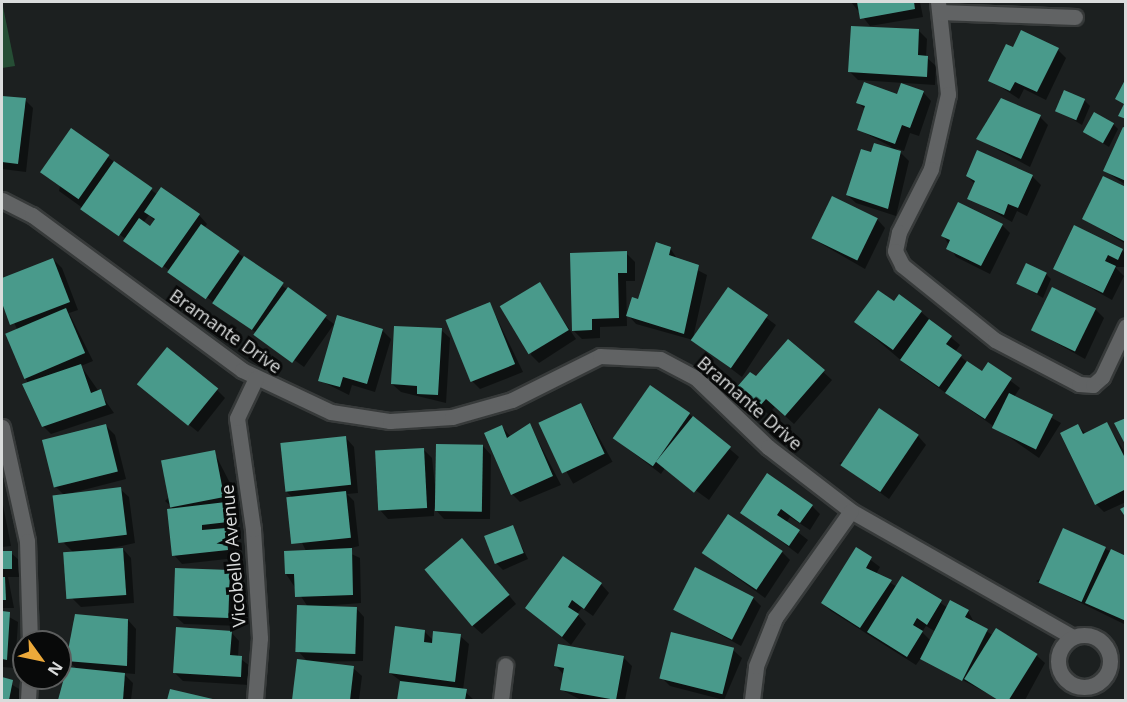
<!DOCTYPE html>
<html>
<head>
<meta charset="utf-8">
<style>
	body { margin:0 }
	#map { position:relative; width:1127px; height:702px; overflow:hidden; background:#1c2020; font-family:"Open Sans",sans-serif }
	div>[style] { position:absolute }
	.green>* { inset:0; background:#264e35 }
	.shadow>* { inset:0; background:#0007; transform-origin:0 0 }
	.building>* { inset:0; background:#499a8b; transform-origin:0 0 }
	.roads { filter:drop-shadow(2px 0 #373a3a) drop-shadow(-2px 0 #373a3a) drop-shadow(0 2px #373a3a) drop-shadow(0 -2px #373a3a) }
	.minor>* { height:15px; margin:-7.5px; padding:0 7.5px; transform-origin:7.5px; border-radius:7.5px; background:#616364 }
	.minor>.ring { margin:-7.5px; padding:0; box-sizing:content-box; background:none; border:15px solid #616364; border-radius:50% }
	span { translate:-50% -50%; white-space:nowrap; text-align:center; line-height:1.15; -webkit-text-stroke:6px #080909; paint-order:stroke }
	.street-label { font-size:18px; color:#dadcdc }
	.frame { position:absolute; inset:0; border:3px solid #dadcdc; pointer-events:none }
	.north { position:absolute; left:12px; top:630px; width:60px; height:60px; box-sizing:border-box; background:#080909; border:2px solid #5c5d5d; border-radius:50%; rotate:123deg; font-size:16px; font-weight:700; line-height:24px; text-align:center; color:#dadcdc }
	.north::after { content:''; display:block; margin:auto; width:21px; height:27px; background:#eca93a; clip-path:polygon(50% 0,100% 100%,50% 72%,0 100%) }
</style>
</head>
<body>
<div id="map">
	<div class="green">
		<i style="clip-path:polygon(2px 2px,15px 66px,2px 68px)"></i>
	</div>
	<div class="shadow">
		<i style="clip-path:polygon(851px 2px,920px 2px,923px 17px,870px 26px)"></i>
		<i style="clip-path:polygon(919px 31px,927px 39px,926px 57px,936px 66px,935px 85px,858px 80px,850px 72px)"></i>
		<i style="clip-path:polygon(1014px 49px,1058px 50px,1066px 58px,1046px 100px,1024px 89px,1019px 99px,990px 80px)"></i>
		<i style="clip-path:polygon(923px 92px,931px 101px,919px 136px,910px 133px,904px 151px,896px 148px,909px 161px,896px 216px,856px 203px,847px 195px,872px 154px,892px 147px,859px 130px,866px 110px,858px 103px)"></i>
		<i style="clip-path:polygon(2px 97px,25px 100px,33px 108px,26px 172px,2px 169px)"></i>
		<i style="clip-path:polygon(1084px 100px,1090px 106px,1082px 125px,1057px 110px)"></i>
		<i style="clip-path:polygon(1040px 117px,1048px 125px,1030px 167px,978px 139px,987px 120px)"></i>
		<i style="clip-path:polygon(1113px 124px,1118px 129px,1109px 147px,1085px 132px)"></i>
		<i style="clip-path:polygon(evenodd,72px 130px,158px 195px,199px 215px,207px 224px,204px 228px,334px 324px,304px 367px,59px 191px,72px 130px,149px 215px,155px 221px,150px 228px,143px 223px,149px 215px)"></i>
		<i style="clip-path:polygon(1126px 130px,1126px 185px,1105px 171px)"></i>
		<i style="clip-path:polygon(967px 176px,1032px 176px,1041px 185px,1027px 216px,1017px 211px,1012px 222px,969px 198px,975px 184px)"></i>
		<i style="clip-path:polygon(1126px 189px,1126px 244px,1084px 219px)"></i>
		<i style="clip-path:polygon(877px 219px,885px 228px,865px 269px,813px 239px)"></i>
		<i style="clip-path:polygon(1002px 225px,1010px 233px,990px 274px,956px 257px,943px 235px)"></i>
		<i style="clip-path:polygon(1075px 227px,1126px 253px,1126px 267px,1115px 267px,1124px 276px,1112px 300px,1055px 268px)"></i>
		<i style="clip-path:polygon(670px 248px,678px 260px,707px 275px,693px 338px,728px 289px,776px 325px,742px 377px,693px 340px,636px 324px,628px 315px)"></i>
		<i style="clip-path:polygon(626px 253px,635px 262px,635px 281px,626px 281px,627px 326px,600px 327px,600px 338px,582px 339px,573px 330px)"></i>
		<i style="clip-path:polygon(53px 259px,62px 268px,78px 310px,69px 313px,93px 361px,81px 366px,114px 413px,51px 434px,43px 426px,25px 376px,18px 331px,2px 298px,2px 280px)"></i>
		<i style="clip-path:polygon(1046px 274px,1051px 279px,1043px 298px,1018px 283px)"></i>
		<i style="clip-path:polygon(539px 284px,576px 339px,539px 363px,531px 355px)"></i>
		<i style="clip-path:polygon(490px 304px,523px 372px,480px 389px,472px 381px)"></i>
		<i style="clip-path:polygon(894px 304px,921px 312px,960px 345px,955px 352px,967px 362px,982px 373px,988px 364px,1020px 388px,1014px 397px,1061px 423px,1039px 458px,910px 368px,856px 322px)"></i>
		<i style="clip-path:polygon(1095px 309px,1104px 318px,1085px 359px,1033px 330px)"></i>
		<i style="clip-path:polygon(382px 330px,391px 339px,375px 392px,352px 385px,349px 395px,319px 380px)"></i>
		<i style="clip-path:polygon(441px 330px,450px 338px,446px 403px,401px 392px,392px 384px)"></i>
		<i style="clip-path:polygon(789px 341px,832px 380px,794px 424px,775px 407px,768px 414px,747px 396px)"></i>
		<i style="clip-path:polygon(217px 390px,225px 398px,198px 432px,148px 392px)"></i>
		<i style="left:581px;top:405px;width:65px;height:45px;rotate:61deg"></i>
		<i style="clip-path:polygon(689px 414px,739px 457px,709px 500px,665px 468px,661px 474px,615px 439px)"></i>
		<i style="clip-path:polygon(1107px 424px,1126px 454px,1126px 502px,1104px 512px,1096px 504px,1078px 426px,1086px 434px)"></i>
		<i style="clip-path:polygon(530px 425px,561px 485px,520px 502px,512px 494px,502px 427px,511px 437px)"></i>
		<i style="clip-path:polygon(106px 426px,115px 435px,126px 479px,64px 495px,55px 486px)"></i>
		<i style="clip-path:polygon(918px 436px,926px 445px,889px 499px,839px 463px)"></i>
		<i style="clip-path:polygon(346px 438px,354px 447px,358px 493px,347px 494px,354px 501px,359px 546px,343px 550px,360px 558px,361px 603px,310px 607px,356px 608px,364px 617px,363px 661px,309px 662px,353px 668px,362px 676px,359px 700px,294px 700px,299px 661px,308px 662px,298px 651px,308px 607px,286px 574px,306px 551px,290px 518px,288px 499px,294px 499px,285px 490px)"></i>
		<i style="clip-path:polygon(483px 446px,491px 455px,490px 519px,444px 519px,434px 508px,434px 516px,388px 519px,380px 510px,424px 450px,432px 458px,436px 495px)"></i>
		<i style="clip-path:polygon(214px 452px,230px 483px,232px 505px,226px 505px,234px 512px,235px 530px,227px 531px,234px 538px,236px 558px,182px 564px,174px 555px,174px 509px,165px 501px)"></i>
		<i style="clip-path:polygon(120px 489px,129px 497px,135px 543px,99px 551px,123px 549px,131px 558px,134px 603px,81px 607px,72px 598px,74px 553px,64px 543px)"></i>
		<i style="clip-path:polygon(2px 500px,11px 546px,2px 547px)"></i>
		<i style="clip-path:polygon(812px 506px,820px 514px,810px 530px,790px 517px,786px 523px,808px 540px,798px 554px,742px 512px)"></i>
		<i style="clip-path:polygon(512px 527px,528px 559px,503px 570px,497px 564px)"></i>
		<i style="clip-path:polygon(470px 548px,516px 604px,482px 634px,473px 626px)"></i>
		<i style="clip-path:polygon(evenodd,856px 549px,880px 567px,876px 574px,897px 587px,903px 578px,948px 608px,951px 602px,968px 611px,975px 624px,994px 636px,1036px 655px,1045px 663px,1025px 700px,1000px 700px,921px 658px,916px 665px,831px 611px,822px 603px,856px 549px,926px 626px,936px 632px,931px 641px,922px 632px,926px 626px)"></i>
		<i style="clip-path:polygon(1105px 549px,1126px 557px,1126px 625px,1036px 581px)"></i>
		<i style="clip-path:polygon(782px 552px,790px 560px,765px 598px,703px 553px)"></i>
		<i style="clip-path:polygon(2px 553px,11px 553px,20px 561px,20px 577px,8px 577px,14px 608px,2px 608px)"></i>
		<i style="clip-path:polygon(230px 572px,238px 580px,241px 626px,184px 624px,175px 616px)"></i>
		<i style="clip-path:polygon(601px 584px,609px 593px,593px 616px,582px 608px,577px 614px,586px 624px,571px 645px,527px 608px)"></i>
		<i style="clip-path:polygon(753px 598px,761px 606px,741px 646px,675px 610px)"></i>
		<i style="clip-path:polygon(2px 613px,18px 622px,15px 668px,2px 667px)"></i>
		<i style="clip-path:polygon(128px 620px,136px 629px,135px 674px,123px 673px,133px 683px,131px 700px,61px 700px,68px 669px,77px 669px,67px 660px)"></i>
		<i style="clip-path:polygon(231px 632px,239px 641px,238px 657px,250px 666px,249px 685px,183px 681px,174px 672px)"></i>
		<i style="clip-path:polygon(425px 632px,434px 641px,460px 636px,469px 644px,463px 690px,474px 700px,399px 700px,402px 682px,390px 673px)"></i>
		<i style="clip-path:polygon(672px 634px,733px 650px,742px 658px,724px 700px,670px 686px,661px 677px)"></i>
		<i style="clip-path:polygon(623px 657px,632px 666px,625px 700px,581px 700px,562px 690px,564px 675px,555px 665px)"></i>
		<i style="clip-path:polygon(2px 679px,21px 690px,19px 700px,2px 700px)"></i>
		<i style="clip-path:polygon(171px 691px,214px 700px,167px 700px)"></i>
	</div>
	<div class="building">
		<i style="clip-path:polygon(857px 2px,914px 2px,915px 9px,860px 19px)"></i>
		<i style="clip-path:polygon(851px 26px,919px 29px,918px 55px,928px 56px,927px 77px,848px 72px)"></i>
		<i style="clip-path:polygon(1021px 30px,1059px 48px,1037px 92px,1015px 82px,1010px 91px,988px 81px,1006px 44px,1013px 47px)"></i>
		<i style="clip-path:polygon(1126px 78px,1126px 119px,1118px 116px,1124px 104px,1115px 99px)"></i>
		<i style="clip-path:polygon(864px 82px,897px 94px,901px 83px,924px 91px,910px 128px,902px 125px,895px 144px,857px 130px,865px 106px,856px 103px)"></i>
		<i style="left:1064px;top:90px;width:23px;height:23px;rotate:23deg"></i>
		<i style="clip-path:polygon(2px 96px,26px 98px,18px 164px,2px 162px)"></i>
		<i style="clip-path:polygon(1001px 98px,1041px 115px,1021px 159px,976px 139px)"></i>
		<i style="left:1094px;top:112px;width:23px;height:23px;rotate:29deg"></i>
		<i style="clip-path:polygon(1123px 127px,1126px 128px,1126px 181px,1103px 171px)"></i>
		<i style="left:71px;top:128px;width:47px;height:54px;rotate:35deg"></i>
		<i style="clip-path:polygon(874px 143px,901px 151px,888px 209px,846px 195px,861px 149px,871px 152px)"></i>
		<i style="clip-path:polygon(977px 150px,1033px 175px,1018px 208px,1008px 204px,1004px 215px,967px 199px,975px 181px,966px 176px)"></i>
		<i style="left:114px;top:161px;width:47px;height:59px;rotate:35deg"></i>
		<i style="clip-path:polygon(1103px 176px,1126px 187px,1124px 241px,1082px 219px)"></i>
		<i style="clip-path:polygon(161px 187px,200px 214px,162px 268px,123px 241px,139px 218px,150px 226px,155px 219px,144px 212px)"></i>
		<i style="left:832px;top:196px;width:51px;height:47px;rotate:26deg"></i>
		<i style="clip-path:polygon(958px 202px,1003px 224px,981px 266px,946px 249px,950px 240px,941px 236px)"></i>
		<i style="left:201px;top:224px;width:47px;height:59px;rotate:35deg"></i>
		<i style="clip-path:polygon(1074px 225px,1123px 249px,1118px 260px,1108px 255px,1105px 261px,1116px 266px,1103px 293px,1053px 269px)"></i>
		<i style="clip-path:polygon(656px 242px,671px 247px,669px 255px,699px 265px,684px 334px,626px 316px,632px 297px,638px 299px)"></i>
		<i style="clip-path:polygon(627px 251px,627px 273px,618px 273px,619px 318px,592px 319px,592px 330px,572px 331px,570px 253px)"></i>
		<i style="left:244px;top:256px;width:48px;height:57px;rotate:34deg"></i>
		<i style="clip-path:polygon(53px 258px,70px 302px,10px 325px,2px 303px,2px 278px)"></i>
		<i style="left:1026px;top:263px;width:23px;height:23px;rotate:25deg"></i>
		<i style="left:540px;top:282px;width:56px;height:47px;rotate:59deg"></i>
		<i style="left:288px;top:287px;width:48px;height:59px;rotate:36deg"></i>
		<i style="left:728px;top:287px;width:49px;height:65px;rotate:35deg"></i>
		<i style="left:1052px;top:287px;width:49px;height:48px;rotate:26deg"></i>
		<i style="clip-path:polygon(878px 290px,894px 301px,899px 294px,922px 311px,893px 350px,854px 322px)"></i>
		<i style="left:490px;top:302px;width:67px;height:48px;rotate:68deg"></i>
		<i style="left:66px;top:308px;width:49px;height:66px;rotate:67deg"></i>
		<i style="clip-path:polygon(337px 315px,383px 329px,367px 384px,343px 377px,340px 387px,318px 381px)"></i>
		<i style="clip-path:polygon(929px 319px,952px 336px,946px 344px,962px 355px,939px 387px,900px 360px)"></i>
		<i style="clip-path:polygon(394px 326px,442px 328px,438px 395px,417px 394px,417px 386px,391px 384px)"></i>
		<i style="clip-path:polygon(788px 339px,825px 370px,785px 416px,766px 399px,759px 407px,737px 387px,750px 372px,756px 376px)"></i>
		<i style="left:167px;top:347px;width:66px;height:48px;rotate:39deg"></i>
		<i style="clip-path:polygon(967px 361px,982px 371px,988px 362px,1012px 378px,985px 419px,945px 393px)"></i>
		<i style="clip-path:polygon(81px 364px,91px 393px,101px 389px,106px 405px,42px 427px,22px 384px)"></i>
		<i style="left:650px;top:385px;width:49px;height:65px;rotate:35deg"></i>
		<i style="left:1009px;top:393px;width:49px;height:39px;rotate:26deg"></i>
		<i style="left:581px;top:403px;width:56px;height:47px;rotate:65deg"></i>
		<i style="left:879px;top:408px;width:48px;height:69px;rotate:34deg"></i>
		<i style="left:693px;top:416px;width:49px;height:59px;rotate:39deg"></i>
		<i style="clip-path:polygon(1126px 418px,1126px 446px,1114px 423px)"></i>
		<i style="clip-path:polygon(1107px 422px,1126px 460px,1126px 489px,1095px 505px,1060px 433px,1078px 424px,1083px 434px)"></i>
		<i style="clip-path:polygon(530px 423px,553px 476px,511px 495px,484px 433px,502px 425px,507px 438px)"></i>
		<i style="left:106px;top:424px;width:49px;height:66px;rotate:76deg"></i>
		<i style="left:346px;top:436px;width:49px;height:66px;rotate:84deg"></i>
		<i style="left:436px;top:444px;width:47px;height:67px;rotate:1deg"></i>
		<i style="left:424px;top:448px;width:60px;height:49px;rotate:87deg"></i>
		<i style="left:215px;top:450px;width:48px;height:55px;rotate:79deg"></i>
		<i style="clip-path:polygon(767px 473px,813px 505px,800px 523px,781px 509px,777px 515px,800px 530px,789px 546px,740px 513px)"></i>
		<i style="left:121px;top:487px;width:48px;height:69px;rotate:83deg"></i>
		<i style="left:346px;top:491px;width:47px;height:60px;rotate:84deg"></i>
		<i style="clip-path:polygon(226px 502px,228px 522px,202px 525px,202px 530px,226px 528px,228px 550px,172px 556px,167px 509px)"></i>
		<i style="clip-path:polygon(1126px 506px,1126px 518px,1120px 509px)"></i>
		<i style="left:728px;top:514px;width:66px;height:47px;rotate:34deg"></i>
		<i style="left:513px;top:525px;width:30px;height:31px;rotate:69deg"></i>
		<i style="left:1063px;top:528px;width:47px;height:60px;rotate:24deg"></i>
		<i style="left:462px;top:538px;width:74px;height:49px;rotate:50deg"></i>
		<i style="clip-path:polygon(856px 547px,872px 557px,866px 568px,892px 580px,860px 628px,821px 603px)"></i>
		<i style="left:123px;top:548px;width:47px;height:60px;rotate:86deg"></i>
		<i style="clip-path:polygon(352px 548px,353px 595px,295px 597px,294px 574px,285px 574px,284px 551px)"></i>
		<i style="clip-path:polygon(1111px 549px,1126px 556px,1126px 621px,1085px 603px)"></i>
		<i style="left:2px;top:551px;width:10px;height:18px"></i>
		<i style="clip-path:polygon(563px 556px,602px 583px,584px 609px,572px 600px,568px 607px,579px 614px,562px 637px,525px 608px)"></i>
		<i style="left:695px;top:567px;width:66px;height:48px;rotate:27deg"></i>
		<i style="left:175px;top:568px;width:55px;height:48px;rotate:2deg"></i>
		<i style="clip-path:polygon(902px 576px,942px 600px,927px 625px,917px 618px,913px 625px,923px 631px,907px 657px,867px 632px)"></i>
		<i style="clip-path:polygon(2px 577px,5px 577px,6px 600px,2px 600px)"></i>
		<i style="clip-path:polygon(950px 600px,969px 610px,965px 617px,988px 629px,962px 681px,920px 659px)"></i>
		<i style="left:297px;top:605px;width:60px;height:47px;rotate:2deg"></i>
		<i style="clip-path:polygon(2px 611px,10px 612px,7px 660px,2px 659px)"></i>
		<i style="clip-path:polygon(75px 614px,128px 619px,127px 666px,66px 661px)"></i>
		<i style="clip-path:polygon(395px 626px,425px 630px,424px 642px,432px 643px,433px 631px,461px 634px,455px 682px,389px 673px)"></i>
		<i style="clip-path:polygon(176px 627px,232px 631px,230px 655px,242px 656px,241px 677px,173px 673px)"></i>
		<i style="left:996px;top:628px;width:49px;height:60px;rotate:32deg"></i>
		<i style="left:671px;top:632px;width:65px;height:48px;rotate:14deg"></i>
		<i style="clip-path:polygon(558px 644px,624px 656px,616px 700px,560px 690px,564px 668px,554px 666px)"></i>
		<i style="clip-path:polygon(297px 659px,354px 666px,350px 700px,292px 700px)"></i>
		<i style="clip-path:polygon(67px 667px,125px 673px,123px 700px,58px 700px)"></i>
		<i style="clip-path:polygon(2px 677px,13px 680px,9px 700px,2px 699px)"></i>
		<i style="clip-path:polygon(400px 681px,467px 689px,465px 700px,397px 700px)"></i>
		<i style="clip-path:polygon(170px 689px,217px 700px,167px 700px)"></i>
	</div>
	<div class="roads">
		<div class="minor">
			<i style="left:938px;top:2px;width:93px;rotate:83.8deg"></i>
			<i style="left:948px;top:94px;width:77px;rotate:102.8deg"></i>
			<i style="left:931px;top:169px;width:71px;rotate:116.9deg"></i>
			<i style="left:899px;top:232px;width:19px;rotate:102deg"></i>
			<i style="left:895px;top:251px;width:16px;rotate:63deg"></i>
			<i style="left:902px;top:265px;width:119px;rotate:38.9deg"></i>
			<i style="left:995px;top:340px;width:95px;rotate:27.6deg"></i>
			<i style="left:1079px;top:384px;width:14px;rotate:4deg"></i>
			<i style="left:1093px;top:385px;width:12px;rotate:-42deg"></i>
			<i style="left:1102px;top:377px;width:56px;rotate:-64.8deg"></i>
			<i style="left:940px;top:12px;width:135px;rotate:2.1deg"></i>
			<i style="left:2px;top:200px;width:34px;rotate:27deg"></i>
			<i style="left:32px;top:215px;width:261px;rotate:36.4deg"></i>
			<i style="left:242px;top:370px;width:98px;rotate:25.3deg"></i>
			<i style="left:331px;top:412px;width:60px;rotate:8.7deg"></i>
			<i style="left:390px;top:421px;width:62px;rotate:-3.7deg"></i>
			<i style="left:452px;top:417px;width:62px;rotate:-15.8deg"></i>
			<i style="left:512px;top:400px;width:98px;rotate:-26.6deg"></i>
			<i style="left:600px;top:356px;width:60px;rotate:2.9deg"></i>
			<i style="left:660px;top:359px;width:41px;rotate:27.8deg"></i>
			<i style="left:696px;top:378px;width:100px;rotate:43.8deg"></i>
			<i style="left:768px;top:447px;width:105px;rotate:37.6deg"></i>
			<i style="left:851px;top:511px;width:255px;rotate:29.6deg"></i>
			<i style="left:2px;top:427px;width:117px;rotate:77.6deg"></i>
			<i style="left:27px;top:541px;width:101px;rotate:88.3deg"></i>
			<i class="ring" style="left:1058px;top:635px;width:37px;height:37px"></i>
			<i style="left:28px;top:700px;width:22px;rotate:-87deg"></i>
			<i style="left:255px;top:700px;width:62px;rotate:-85.4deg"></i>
			<i style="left:260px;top:638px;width:109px;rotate:-93.7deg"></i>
			<i style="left:253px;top:529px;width:112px;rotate:-98.2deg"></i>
			<i style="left:237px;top:418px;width:44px;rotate:-64.6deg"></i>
			<i style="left:501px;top:700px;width:35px;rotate:-83deg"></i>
			<i style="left:752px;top:700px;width:34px;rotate:-83deg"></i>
			<i style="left:756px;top:666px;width:52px;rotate:-68.4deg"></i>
			<i style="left:775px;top:618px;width:131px;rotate:-54.6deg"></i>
		</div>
	</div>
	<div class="street-label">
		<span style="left:226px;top:331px;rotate:35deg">Bramante Drive</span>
		<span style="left:750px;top:403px;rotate:41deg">Bramante Drive</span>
		<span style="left:233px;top:556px;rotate:-95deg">Vicobello Avenue</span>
	</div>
	<div class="frame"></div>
	<div class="north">N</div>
</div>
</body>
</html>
